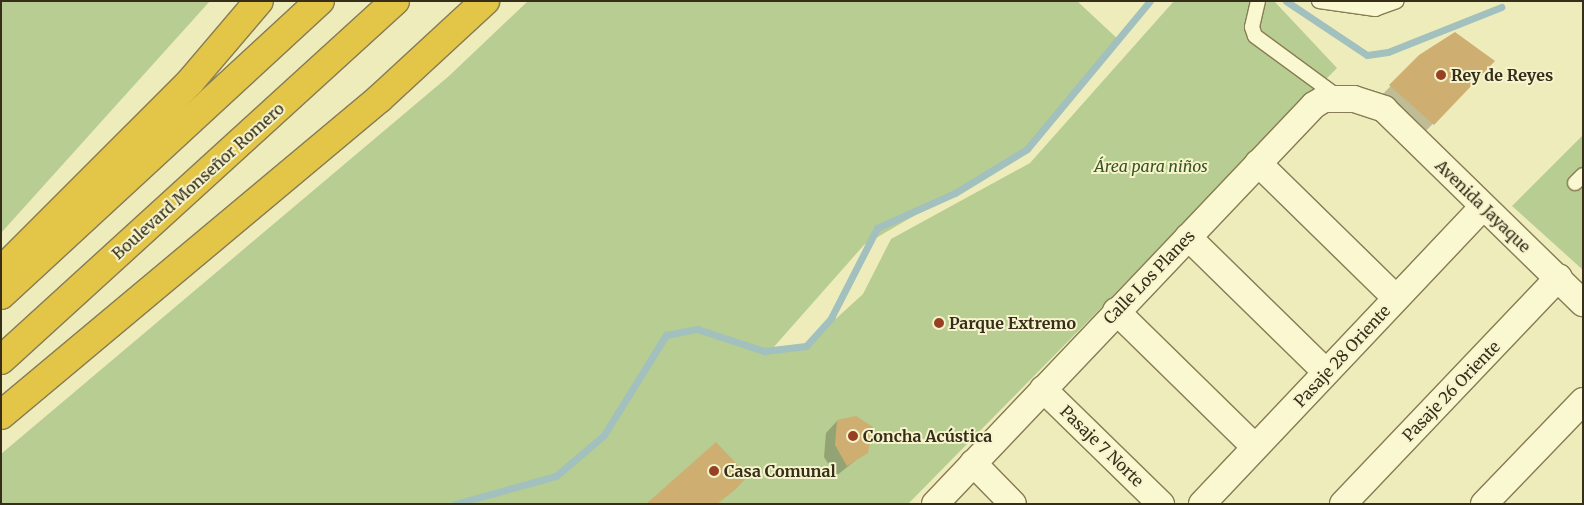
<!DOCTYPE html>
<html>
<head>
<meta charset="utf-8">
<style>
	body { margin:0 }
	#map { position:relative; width:1584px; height:505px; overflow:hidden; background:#efecbc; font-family:Merriweather,serif }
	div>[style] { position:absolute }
	.green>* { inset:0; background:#b7cd91 }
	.shadow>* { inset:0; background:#0003 }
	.stream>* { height:7px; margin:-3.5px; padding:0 3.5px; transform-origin:3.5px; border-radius:3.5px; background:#a1c0be }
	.building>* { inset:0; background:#cfaf71 }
	.roads { filter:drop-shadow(1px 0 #877c55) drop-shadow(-1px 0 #877c55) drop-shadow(0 1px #877c55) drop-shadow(0 -1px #877c55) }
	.lane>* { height:14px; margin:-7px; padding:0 7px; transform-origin:7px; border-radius:7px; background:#faf8d0 }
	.street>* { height:26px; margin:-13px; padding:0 13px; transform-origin:13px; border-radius:13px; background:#faf8d0 }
	.highway>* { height:28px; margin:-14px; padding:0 14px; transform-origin:14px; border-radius:14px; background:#e3c548 }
	.dots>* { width:14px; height:14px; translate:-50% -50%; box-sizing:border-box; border:2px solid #f6f4cc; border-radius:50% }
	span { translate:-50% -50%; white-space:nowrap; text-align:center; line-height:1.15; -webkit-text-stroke:4px #f6f4cc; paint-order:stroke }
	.poi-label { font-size:16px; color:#362e1b; font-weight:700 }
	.left { translate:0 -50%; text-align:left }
	.park-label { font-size:16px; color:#3a5321; font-style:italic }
	.street-label { font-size:16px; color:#362e1b }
	.frame { position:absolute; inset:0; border:2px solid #362e1b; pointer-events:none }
</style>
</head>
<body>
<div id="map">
	<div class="green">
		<i style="clip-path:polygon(1px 1px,210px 1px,1px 233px)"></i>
		<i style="clip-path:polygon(528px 1px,1077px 1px,1120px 41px,1023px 152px,864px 245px,772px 349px,806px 346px,863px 294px,891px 239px,1030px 163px,1174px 1px,1274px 1px,1337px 68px,908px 504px,1px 504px,1px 454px,449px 76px)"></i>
		<i style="clip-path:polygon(1583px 135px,1583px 270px,1512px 206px)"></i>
	</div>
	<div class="shadow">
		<i style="clip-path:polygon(1420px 56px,1493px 62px,1417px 140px,1375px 102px)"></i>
		<i style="clip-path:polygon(837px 421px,866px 452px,836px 476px,824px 457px,826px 433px)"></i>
	</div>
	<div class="stream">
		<i style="left:1286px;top:1px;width:97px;rotate:33.7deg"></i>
		<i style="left:1367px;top:55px;width:21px;rotate:-8deg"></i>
		<i style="left:1388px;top:52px;width:122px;rotate:-21.7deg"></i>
		<i style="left:455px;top:504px;width:105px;rotate:-15.5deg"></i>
		<i style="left:556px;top:476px;width:63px;rotate:-40.5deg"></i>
		<i style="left:604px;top:435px;width:118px;rotate:-58.2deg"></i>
		<i style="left:666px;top:335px;width:32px;rotate:-11deg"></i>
		<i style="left:697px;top:329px;width:71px;rotate:18.2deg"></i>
		<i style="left:764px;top:351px;width:42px;rotate:-6.8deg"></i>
		<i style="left:806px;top:346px;width:38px;rotate:-48deg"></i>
		<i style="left:831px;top:318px;width:101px;rotate:-62.9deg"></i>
		<i style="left:877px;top:228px;width:85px;rotate:-24.2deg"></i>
		<i style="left:955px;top:193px;width:84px;rotate:-31.4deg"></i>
		<i style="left:1027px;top:149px;width:192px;rotate:-50.3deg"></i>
	</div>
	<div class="building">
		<i style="clip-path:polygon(1455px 32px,1495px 61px,1434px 125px,1389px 85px,1419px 55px)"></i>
		<i style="clip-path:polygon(856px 416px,873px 427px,868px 453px,847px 466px,835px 445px,837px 420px)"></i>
		<i style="clip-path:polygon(716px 442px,748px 476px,736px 489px,717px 504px,646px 504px)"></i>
	</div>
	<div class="roads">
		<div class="lane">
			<i style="left:1258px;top:1px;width:27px;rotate:103deg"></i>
			<i style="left:1252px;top:27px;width:9px;rotate:72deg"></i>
			<i style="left:1255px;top:36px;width:103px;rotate:36.3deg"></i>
			<i style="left:1319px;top:1px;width:57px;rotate:8.1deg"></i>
			<i style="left:1375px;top:9px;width:23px;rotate:-20deg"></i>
			<i style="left:1575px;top:183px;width:11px;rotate:-45deg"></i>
		</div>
		<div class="street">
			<i style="left:1258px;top:163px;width:193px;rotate:44.4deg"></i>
			<i style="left:1188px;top:237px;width:193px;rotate:44.4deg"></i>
			<i style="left:1116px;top:311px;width:194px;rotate:44.4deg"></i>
			<i style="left:1043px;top:389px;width:165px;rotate:44.3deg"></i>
			<i style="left:973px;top:463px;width:57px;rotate:45.7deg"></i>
			<i style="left:935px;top:504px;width:550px;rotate:-46.47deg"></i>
			<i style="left:1314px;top:105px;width:12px;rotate:-31deg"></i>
			<i style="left:1324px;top:99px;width:30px"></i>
			<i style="left:1354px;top:99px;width:32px;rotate:18deg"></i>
			<i style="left:1384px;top:109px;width:278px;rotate:44.3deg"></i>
			<i style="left:1202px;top:504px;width:407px;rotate:-46.6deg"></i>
			<i style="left:1343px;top:504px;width:313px;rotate:-46.4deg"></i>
			<i style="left:1484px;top:504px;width:143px;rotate:-46.1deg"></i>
		</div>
		<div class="highway">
			<i style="left:1px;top:271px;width:267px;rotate:-45deg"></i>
			<i style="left:190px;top:82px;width:106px;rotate:-49.6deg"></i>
			<i style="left:1px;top:295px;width:434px;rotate:-42.7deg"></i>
			<i style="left:1px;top:360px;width:533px;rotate:-42.34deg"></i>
			<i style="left:1px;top:415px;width:494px;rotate:-39.9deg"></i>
			<i style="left:380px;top:98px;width:143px;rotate:-42.7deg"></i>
		</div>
	</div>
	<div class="dots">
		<i style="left:1441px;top:75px;background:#984024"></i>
		<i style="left:939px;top:323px;background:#984024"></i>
		<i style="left:853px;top:436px;background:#984024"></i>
		<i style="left:714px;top:471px;background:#984024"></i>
	</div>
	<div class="poi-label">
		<span class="left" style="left:1451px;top:75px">Rey de Reyes</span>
		<span class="left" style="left:949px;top:323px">Parque Extremo</span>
		<span class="left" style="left:863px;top:436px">Concha Acústica</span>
		<span class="left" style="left:724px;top:471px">Casa Comunal</span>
	</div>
	<div class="park-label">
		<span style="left:1151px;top:166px">Área para niños</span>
	</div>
	<div class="street-label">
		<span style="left:198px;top:181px;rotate:-42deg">Boulevard Monseñor Romero</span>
		<span style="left:1483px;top:206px;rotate:44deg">Avenida Jayaque</span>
		<span style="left:1149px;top:277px;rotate:-46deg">Calle Los Planes</span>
		<span style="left:1342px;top:356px;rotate:-47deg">Pasaje 28 Oriente</span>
		<span style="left:1451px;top:391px;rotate:-46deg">Pasaje 26 Oriente</span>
		<span style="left:1102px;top:446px;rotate:44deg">Pasaje 7 Norte</span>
	</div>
	<div class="frame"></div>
</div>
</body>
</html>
